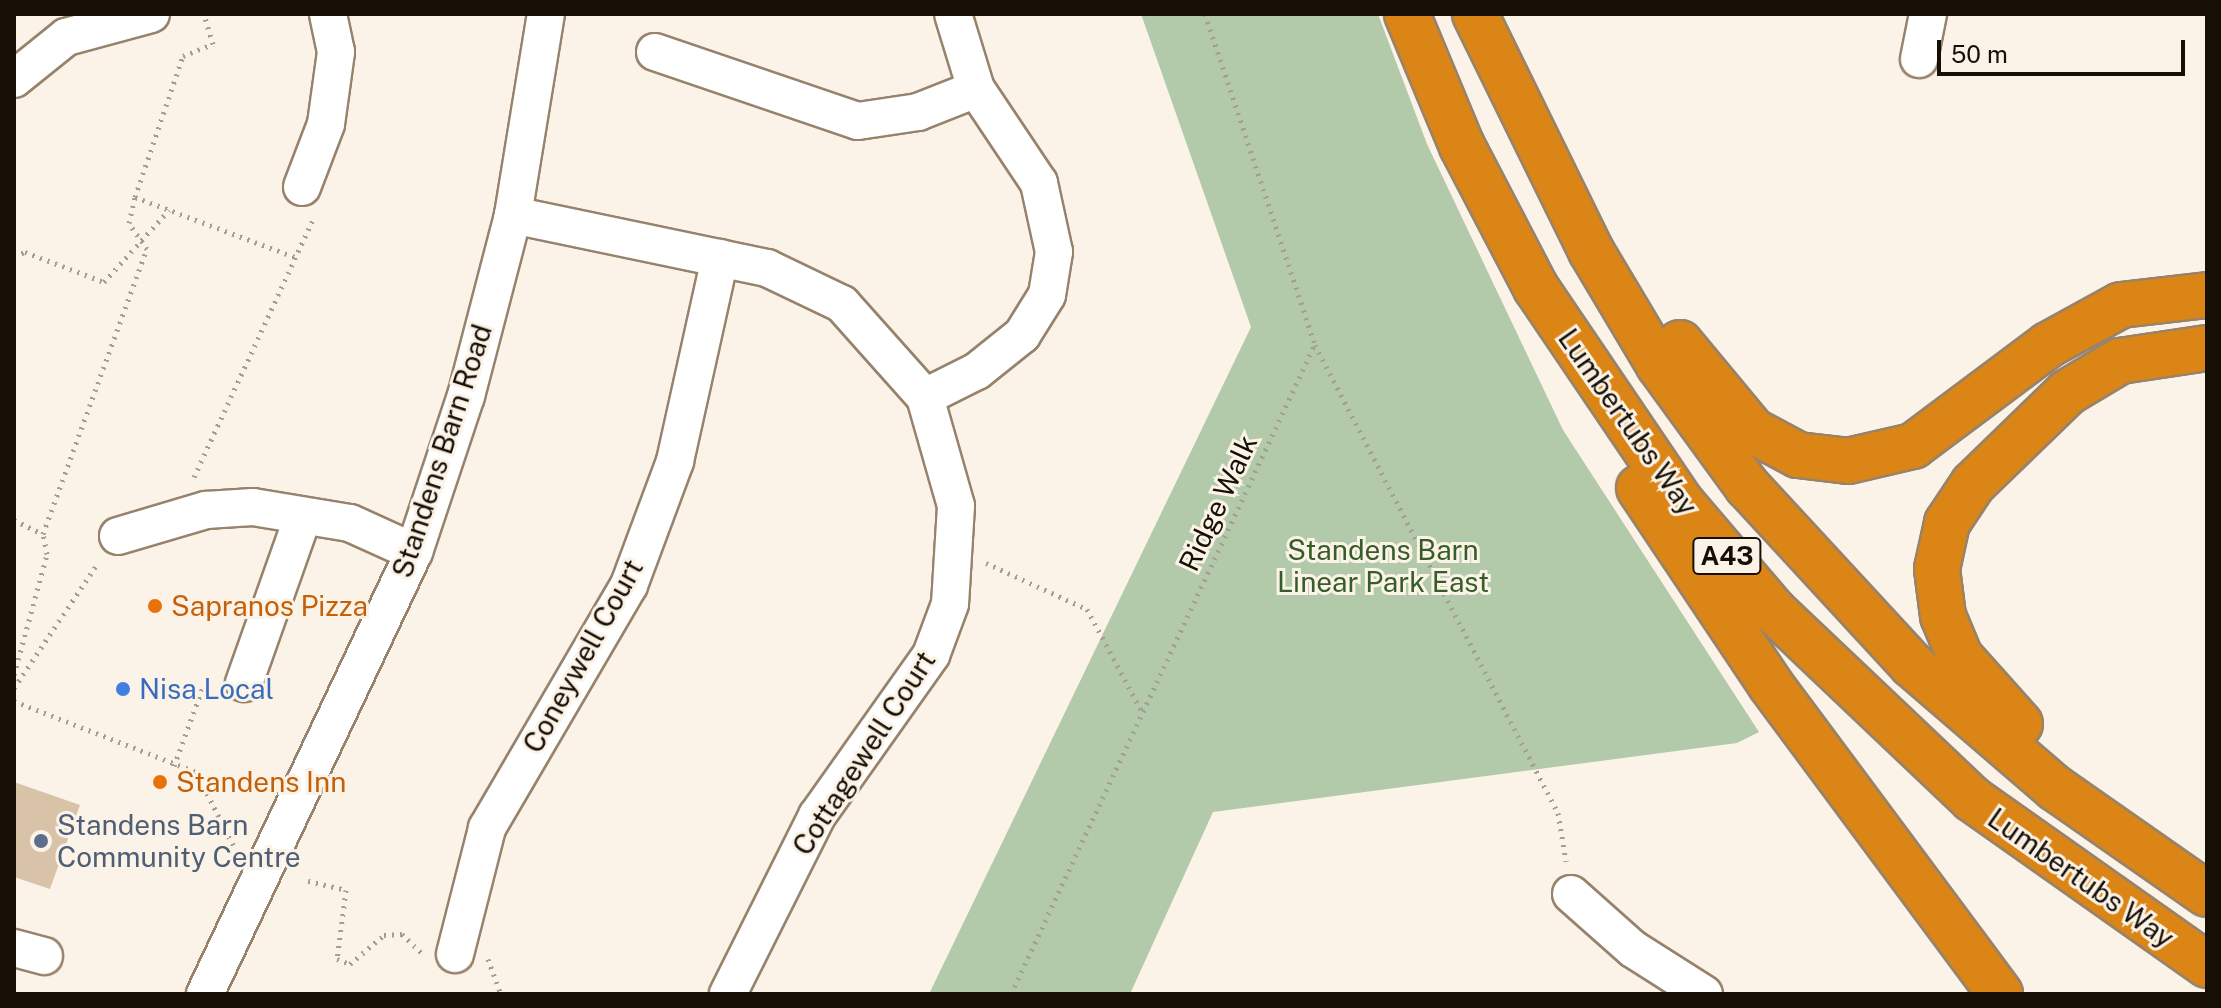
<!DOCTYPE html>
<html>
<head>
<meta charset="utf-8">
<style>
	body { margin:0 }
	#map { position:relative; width:2221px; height:1008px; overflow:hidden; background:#fcf3e8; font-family:"Public Sans",sans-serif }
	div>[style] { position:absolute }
	.green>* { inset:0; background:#b2caaa }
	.building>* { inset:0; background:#d8c3a9 }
	.path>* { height:5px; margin-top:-2.5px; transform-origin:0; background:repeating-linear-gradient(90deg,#a59d93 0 2px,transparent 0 8px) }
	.roads { filter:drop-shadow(2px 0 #97836b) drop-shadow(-2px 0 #97836b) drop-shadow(0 2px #97836b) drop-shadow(0 -2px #97836b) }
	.minor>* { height:36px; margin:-18px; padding:0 18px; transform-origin:18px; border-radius:18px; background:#fff }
	.highway>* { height:44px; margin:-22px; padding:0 22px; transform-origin:22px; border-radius:22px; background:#db8516 }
	.dots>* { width:22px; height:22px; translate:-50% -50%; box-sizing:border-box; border:4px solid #fcf3e8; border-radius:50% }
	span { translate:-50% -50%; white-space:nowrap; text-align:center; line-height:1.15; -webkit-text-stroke:6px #fcf3e8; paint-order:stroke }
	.shield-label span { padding:2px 6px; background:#fcf3e8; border:2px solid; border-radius:6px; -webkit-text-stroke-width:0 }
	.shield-label { font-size:26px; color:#160f06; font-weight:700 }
	.street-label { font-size:28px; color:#160f06 }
	.park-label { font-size:28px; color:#365c28 }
	.food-label { font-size:28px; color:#c56008 }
	.left { translate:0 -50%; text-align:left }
	.shop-label { font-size:28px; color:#366cbe }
	.service-label { font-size:28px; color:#4e5e75 }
	.frame { position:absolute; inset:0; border:16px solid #160f06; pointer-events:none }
	.scale { position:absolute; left:1937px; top:40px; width:248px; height:36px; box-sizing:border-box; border:4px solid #160f06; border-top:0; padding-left:10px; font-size:24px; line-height:28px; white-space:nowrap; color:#160f06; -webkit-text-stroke:6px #fcf3e8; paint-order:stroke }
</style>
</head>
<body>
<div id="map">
	<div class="green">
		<i style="clip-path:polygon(1141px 14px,1378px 14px,1427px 144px,1563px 430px,1759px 732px,1737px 743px,1213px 812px,1130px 994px,929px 994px,1251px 327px)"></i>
	</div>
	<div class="building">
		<i style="clip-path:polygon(14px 782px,80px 805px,50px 889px,14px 877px)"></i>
	</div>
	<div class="path">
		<i style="left:1205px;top:14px;width:349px;rotate:71.6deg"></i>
		<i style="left:1315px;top:345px;width:527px;rotate:62.56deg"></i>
		<i style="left:1558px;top:813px;width:49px;rotate:80.5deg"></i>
		<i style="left:135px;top:197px;width:171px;rotate:20.6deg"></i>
		<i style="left:14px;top:256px;width:12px;rotate:-20deg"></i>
		<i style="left:25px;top:252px;width:85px;rotate:20.8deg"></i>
		<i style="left:104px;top:282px;width:97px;rotate:-47.9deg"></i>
		<i style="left:194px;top:477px;width:286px;rotate:-65.2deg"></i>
		<i style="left:14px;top:520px;width:32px;rotate:26deg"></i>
		<i style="left:986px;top:563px;width:111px;rotate:24.5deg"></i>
		<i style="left:1087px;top:609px;width:115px;rotate:61.9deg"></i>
		<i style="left:14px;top:675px;width:125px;rotate:-74.7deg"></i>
		<i style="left:47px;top:554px;width:20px;rotate:-101deg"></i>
		<i style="left:43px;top:534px;width:303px;rotate:-70deg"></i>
		<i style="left:147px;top:249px;width:32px;rotate:-125deg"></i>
		<i style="left:129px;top:223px;width:27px;rotate:-77deg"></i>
		<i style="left:135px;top:197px;width:149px;rotate:-71.2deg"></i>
		<i style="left:183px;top:56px;width:32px;rotate:-22deg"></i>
		<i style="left:213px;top:44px;width:31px;rotate:-107deg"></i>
		<i style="left:14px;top:688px;width:151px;rotate:-56.1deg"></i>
		<i style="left:14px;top:701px;width:195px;rotate:21.3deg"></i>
		<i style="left:196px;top:772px;width:88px;rotate:62.9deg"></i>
		<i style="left:174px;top:766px;width:87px;rotate:-69.9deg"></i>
		<i style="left:204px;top:684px;width:8px"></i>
		<i style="left:308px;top:881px;width:39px;rotate:13deg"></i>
		<i style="left:346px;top:890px;width:70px;rotate:97.4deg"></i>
		<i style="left:337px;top:959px;width:14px;rotate:21deg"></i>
		<i style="left:350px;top:964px;width:45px;rotate:-40.5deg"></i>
		<i style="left:384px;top:935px;width:18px;rotate:-3deg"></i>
		<i style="left:402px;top:934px;width:28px;rotate:44deg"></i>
		<i style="left:488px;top:959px;width:37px;rotate:70deg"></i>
		<i style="left:1011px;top:994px;width:715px;rotate:-64.94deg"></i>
	</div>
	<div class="roads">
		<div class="minor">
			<i style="left:655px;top:52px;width:214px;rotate:18.8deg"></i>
			<i style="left:858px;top:121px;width:61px;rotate:-8.5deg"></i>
			<i style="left:918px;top:112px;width:62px;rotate:-21.6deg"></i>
			<i style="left:1919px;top:59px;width:46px;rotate:-78.7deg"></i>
			<i style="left:14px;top:79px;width:67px;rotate:-38.9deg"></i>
			<i style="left:66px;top:37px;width:88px;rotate:-15.1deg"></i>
			<i style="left:302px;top:187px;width:67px;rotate:-69.1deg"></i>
			<i style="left:326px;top:124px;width:73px;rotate:-82.1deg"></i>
			<i style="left:336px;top:52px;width:39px;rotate:-102deg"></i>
			<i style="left:513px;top:215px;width:259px;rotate:11.8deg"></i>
			<i style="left:767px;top:268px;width:83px;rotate:25.6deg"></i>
			<i style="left:842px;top:304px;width:125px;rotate:48.3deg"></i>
			<i style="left:925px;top:397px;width:113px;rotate:74.1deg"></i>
			<i style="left:956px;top:506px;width:98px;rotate:93.5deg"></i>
			<i style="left:950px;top:604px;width:54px;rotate:110.4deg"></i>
			<i style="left:931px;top:655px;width:197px;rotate:125.3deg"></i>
			<i style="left:817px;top:816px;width:199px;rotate:116.6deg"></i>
			<i style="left:925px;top:397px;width:58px;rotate:-26.6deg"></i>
			<i style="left:977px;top:371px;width:58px;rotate:-38.7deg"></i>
			<i style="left:1022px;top:335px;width:47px;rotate:-58deg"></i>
			<i style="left:1047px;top:295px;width:44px;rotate:-80.8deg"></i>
			<i style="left:1054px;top:252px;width:71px;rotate:-102.3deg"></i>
			<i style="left:1039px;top:183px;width:113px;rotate:-123.8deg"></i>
			<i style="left:976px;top:89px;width:78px;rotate:-107deg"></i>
			<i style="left:118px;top:536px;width:92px;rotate:-16.5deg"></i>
			<i style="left:206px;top:510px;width:47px;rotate:-3.7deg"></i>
			<i style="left:253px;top:507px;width:98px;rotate:9.4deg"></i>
			<i style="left:350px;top:523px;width:70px;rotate:24.4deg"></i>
			<i style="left:244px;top:683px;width:177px;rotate:-70.5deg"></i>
			<i style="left:1571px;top:894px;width:83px;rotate:41.6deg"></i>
			<i style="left:1633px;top:949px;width:84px;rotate:32.4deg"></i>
			<i style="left:14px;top:948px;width:31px;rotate:15deg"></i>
			<i style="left:455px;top:954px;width:130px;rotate:-75.7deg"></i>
			<i style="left:487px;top:828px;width:281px;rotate:-59.7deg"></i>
			<i style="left:629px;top:585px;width:132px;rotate:-69.6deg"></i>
			<i style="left:675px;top:461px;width:208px;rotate:-77.5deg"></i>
			<i style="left:205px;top:994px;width:489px;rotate:-64.7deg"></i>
			<i style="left:414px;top:552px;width:164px;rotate:-71.6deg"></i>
			<i style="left:466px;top:396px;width:187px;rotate:-75.4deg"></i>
			<i style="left:513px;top:215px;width:204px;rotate:-80.7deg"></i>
		</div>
		<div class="highway">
			<i style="left:1407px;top:14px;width:143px;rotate:67.4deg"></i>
			<i style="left:1462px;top:146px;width:160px;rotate:62.5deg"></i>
			<i style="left:1536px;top:288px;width:257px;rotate:55.9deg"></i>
			<i style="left:1680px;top:501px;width:145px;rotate:49.5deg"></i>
			<i style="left:1774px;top:611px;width:273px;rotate:43.5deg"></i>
			<i style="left:1972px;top:799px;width:288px;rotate:35.2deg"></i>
			<i style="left:1475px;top:14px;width:264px;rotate:63.9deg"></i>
			<i style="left:1591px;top:251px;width:133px;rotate:59.2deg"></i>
			<i style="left:1659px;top:365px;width:150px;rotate:54deg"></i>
			<i style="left:1747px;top:486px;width:243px;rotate:47.3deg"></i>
			<i style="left:1912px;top:665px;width:189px;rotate:40.7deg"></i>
			<i style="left:2055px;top:788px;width:185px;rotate:34.9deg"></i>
			<i style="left:1680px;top:343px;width:114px;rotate:50.3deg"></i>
			<i style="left:1753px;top:431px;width:51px;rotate:28.1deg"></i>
			<i style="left:1798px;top:455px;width:50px;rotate:6.8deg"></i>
			<i style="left:1848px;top:461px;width:67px;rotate:-13deg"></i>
			<i style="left:1913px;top:446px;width:169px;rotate:-36.8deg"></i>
			<i style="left:2048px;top:345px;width:83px;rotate:-28.7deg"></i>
			<i style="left:2121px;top:305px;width:87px;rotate:-6.6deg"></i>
			<i style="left:1639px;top:488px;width:236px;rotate:56.2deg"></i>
			<i style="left:1770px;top:684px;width:386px;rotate:53.4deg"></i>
			<i style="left:2020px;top:724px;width:90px;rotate:-131.8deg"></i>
			<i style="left:1960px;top:657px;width:44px;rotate:-112.5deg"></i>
			<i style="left:1943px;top:616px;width:47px;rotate:-97.3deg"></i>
			<i style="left:1937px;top:569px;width:47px;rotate:-77.7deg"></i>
			<i style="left:1947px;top:523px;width:47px;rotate:-56.3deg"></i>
			<i style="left:1973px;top:484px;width:132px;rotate:-44.1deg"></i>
			<i style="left:2068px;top:392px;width:61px;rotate:-30.8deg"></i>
			<i style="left:2120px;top:361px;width:88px;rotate:-8.5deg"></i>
		</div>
	</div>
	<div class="dots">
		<i style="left:155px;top:606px;background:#e8710a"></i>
		<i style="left:123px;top:689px;background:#3f7fe0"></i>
		<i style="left:160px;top:782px;background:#e8710a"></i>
		<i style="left:41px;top:841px;background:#5c6f8a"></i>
	</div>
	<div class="shield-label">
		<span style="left:1727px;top:556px">A43</span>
	</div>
	<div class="street-label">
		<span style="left:1628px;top:422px;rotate:55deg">Lumbertubs Way</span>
		<span style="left:442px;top:451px;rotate:-72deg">Standens Barn Road</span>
		<span style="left:1218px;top:503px;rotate:-65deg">Ridge Walk</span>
		<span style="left:583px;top:656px;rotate:-61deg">Coneywell Court</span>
		<span style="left:864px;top:753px;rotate:-57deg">Cottagewell Court</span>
		<span style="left:2081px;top:878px;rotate:35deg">Lumbertubs Way</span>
	</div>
	<div class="park-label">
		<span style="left:1383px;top:566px">Standens Barn<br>Linear Park East</span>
	</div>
	<div class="food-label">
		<span class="left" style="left:171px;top:606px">Sapranos Pizza</span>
		<span class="left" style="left:176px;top:782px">Standens Inn</span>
	</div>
	<div class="shop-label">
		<span class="left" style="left:139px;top:689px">Nisa Local</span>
	</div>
	<div class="service-label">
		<span class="left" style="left:57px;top:841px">Standens Barn<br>Community Centre</span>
	</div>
	<div class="frame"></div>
	<div class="scale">50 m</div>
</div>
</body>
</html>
